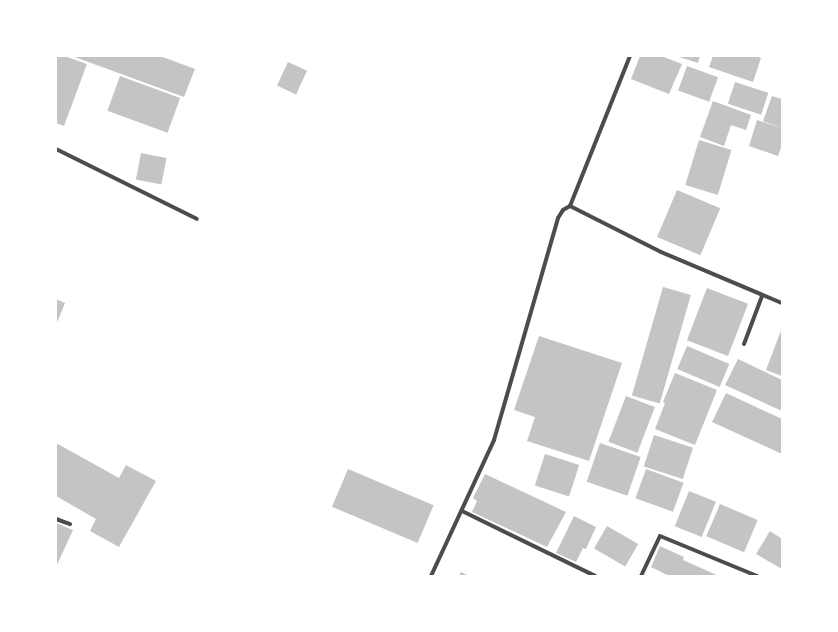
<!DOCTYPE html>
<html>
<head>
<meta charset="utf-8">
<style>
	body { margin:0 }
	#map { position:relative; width:838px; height:632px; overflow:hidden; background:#fff; font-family:Rubik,sans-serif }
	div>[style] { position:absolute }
	.building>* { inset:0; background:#c4c4c4; transform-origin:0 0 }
	.minor>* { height:4px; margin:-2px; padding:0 2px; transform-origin:2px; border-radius:2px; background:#4c4c4c }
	span { translate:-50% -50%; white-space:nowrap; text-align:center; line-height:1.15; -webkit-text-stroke:3.5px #fff; paint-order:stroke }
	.frame { position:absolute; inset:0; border:57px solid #fff; pointer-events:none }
</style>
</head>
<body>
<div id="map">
	<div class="building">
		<i style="clip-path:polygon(56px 56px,64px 56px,87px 64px,64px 126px,56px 123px)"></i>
		<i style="clip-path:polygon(72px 56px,160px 56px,195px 69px,184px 97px)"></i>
		<i style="clip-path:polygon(640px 56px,661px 56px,682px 64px,669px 94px,631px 79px)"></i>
		<i style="clip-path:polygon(676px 56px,700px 56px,698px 63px)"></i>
		<i style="clip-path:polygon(713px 56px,755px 56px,761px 58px,753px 82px,709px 67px)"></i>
		<i style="left:288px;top:62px;width:21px;height:26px;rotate:25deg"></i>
		<i style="left:687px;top:66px;width:33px;height:26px;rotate:20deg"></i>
		<i style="left:120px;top:76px;width:64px;height:37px;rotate:20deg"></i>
		<i style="left:735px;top:82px;width:35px;height:23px;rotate:18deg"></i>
		<i style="clip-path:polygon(772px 96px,782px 99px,782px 128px,763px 121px)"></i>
		<i style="clip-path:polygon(713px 101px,751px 115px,746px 130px,731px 125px,724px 146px,700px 137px)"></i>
		<i style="clip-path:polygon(757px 120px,782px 128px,782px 145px,778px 156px,749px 146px)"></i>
		<i style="left:699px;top:140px;width:34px;height:47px;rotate:17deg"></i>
		<i style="left:141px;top:153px;width:26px;height:27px;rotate:11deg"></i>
		<i style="left:677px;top:190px;width:47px;height:51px;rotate:23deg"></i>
		<i style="left:663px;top:287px;width:29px;height:113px;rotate:16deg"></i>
		<i style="left:707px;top:288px;width:44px;height:56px;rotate:21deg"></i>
		<i style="clip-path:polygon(56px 299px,65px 303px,56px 325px)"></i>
		<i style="clip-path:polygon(782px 328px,782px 376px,766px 370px)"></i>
		<i style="clip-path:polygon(539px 336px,622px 363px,589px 461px,527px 441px,535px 417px,514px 410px)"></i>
		<i style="left:687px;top:346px;width:46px;height:25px;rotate:23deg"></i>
		<i style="clip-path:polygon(738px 359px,782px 380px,782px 411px,725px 385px)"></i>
		<i style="clip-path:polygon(675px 373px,717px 390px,695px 445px,655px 429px,665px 403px,663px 402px)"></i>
		<i style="clip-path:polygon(726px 393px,782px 419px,782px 454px,712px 422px)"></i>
		<i style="left:626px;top:396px;width:31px;height:49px;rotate:21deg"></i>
		<i style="left:654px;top:435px;width:41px;height:33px;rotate:18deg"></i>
		<i style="clip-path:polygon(56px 443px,119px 478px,126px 465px,156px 481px,119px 547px,90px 531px,96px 519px,56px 496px)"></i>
		<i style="left:600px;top:443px;width:43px;height:41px;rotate:19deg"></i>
		<i style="left:545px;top:454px;width:36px;height:33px;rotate:18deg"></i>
		<i style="left:348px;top:469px;width:93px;height:41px;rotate:23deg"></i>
		<i style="left:646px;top:469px;width:40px;height:31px;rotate:20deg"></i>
		<i style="clip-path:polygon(485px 474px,566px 512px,547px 547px,472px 512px,477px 501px,473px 498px)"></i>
		<i style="left:689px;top:491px;width:29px;height:38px;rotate:22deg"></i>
		<i style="left:720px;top:504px;width:41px;height:35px;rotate:23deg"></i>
		<i style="clip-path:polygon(574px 516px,596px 527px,586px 549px,583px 548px,576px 562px,556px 553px)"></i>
		<i style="clip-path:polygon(56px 523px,73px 530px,56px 567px)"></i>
		<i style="left:607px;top:526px;width:36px;height:26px;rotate:30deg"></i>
		<i style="clip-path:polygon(770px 531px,782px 539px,782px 569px,756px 554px)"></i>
		<i style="clip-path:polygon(660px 546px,684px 557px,683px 560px,719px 576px,669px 576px,651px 567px)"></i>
		<i style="clip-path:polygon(461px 572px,469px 576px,459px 576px)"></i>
	</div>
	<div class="minor">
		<i style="left:56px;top:149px;width:157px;rotate:26.4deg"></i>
		<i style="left:570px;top:206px;width:102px;rotate:26.8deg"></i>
		<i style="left:661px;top:252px;width:131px;rotate:22.9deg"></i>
		<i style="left:744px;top:344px;width:51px;rotate:-69.4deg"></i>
		<i style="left:462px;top:511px;width:148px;rotate:26deg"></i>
		<i style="left:56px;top:519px;width:15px;rotate:20deg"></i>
		<i style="left:431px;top:576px;width:150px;rotate:-65.1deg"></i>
		<i style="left:494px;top:440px;width:231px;rotate:-73.9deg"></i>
		<i style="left:558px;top:218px;width:9px;rotate:-58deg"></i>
		<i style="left:563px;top:210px;width:8px;rotate:-30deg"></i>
		<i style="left:570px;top:206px;width:162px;rotate:-68.2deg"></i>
		<i style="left:641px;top:576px;width:44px;rotate:-64.6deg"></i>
		<i style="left:660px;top:536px;width:105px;rotate:22.4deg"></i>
	</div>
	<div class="frame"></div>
</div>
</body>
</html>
